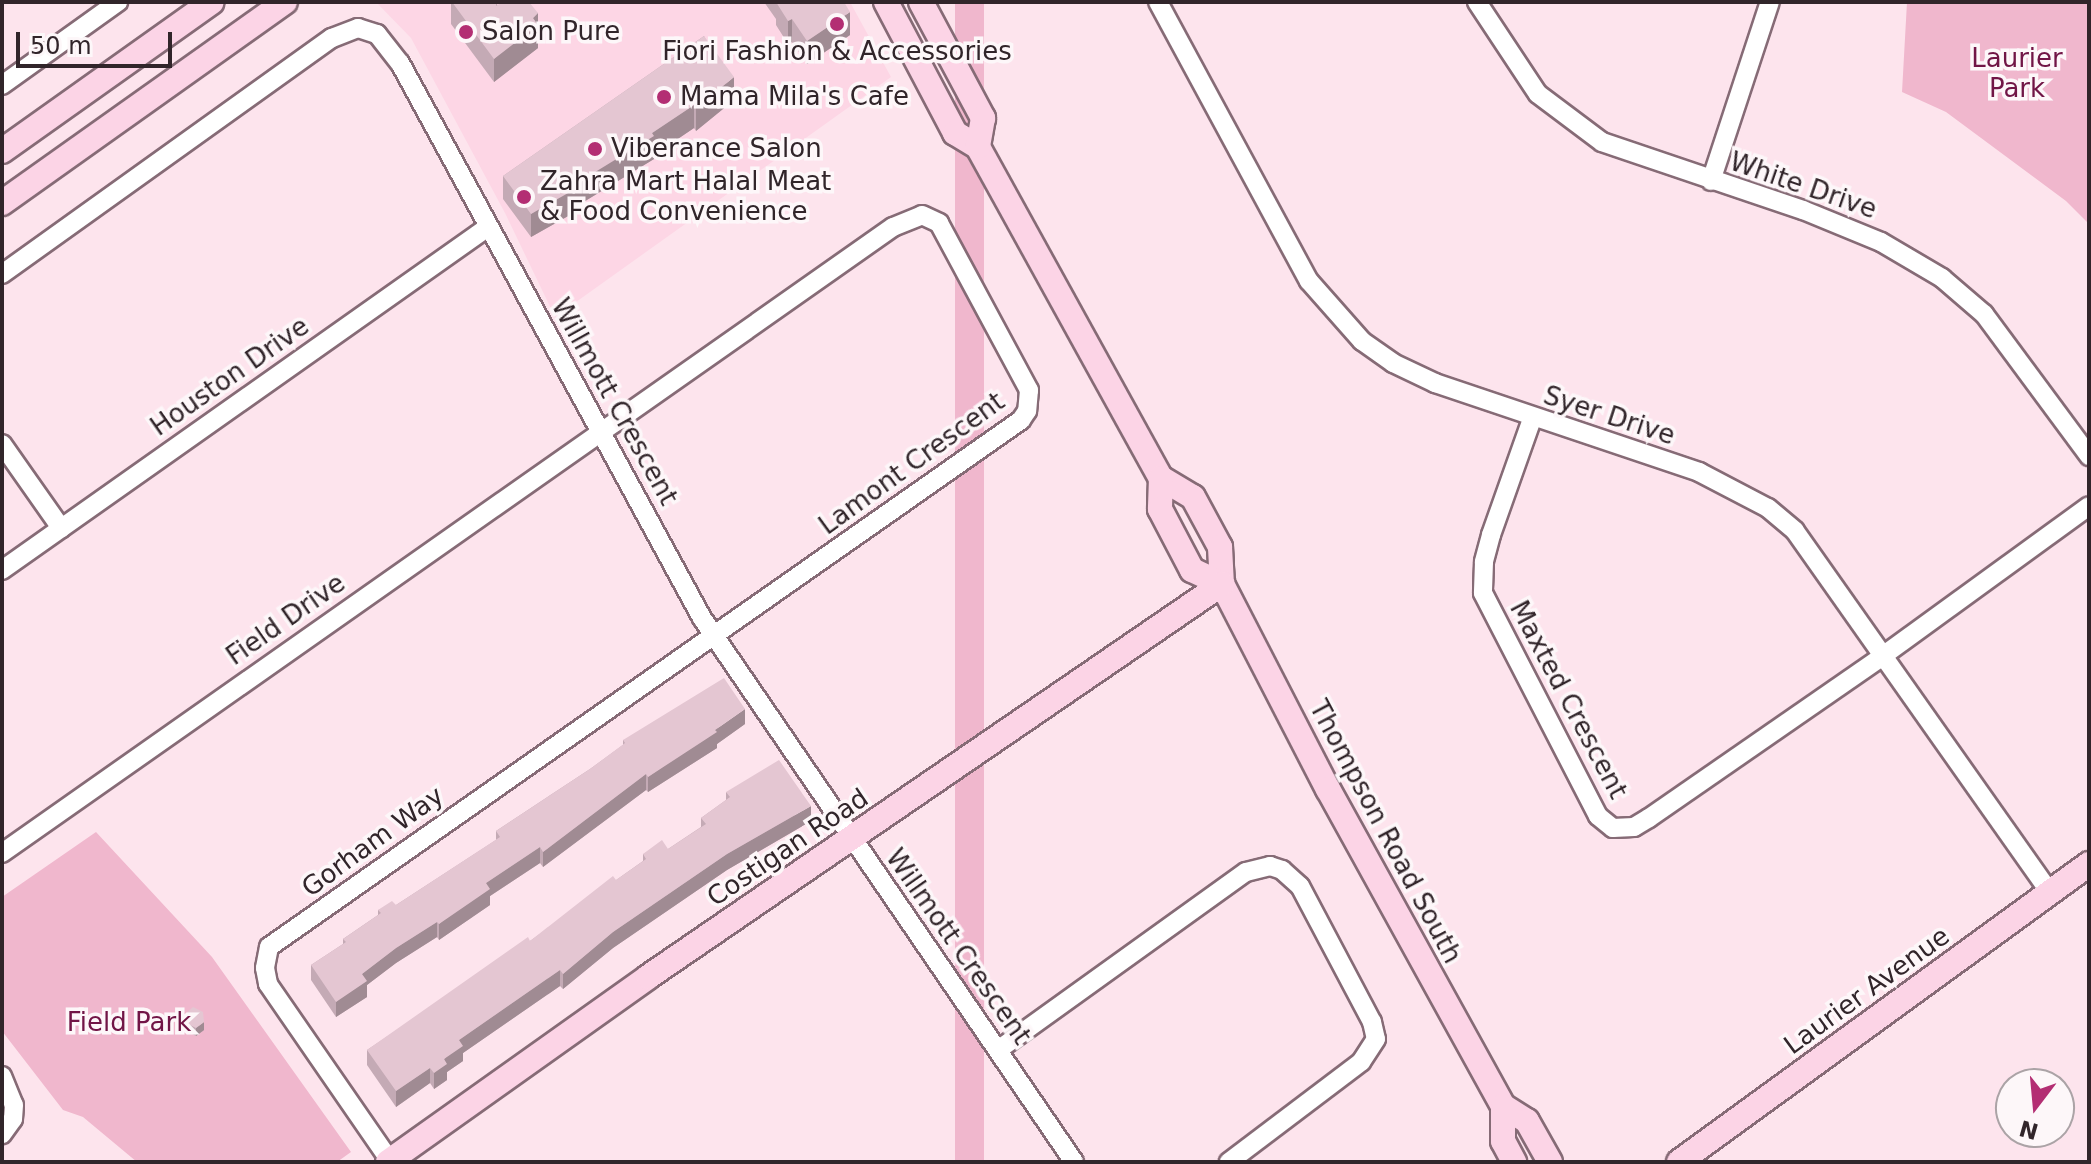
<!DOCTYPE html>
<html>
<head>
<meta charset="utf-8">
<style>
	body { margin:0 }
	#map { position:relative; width:2091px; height:1164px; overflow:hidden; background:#fde4ed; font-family:"DejaVu Sans",sans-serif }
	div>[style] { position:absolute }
	.built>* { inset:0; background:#fdd6e5 }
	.green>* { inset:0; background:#f0b7cd; transform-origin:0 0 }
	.roads { filter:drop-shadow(2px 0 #866b76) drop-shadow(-2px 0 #866b76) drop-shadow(0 2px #866b76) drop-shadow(0 -2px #866b76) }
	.street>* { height:18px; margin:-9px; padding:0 9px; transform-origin:9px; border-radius:9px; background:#fff }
	.secondary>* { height:24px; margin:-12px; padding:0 12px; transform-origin:12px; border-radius:12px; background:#fcd4e6 }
	.wall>* { inset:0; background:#c4aab5 }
	.shaded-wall>* { inset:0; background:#a08b93 }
	.building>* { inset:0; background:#e4c6d2 }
	.dots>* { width:22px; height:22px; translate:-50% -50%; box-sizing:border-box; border:4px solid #fdf7f9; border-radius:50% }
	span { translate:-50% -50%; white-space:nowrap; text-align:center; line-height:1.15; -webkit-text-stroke:7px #fdf7f9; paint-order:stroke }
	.poi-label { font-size:26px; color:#31252a }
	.left { translate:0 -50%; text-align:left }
	.park-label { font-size:26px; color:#711546 }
	.street-label { font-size:26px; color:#31252a }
	.frame { position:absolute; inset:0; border:4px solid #31252a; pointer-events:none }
	.north { position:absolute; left:1995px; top:1068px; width:80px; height:80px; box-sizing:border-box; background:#fdf7f9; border:2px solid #aba3a6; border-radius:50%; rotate:196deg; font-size:22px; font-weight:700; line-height:32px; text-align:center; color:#31252a }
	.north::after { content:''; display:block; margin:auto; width:28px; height:36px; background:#b32e73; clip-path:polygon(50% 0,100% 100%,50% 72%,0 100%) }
	.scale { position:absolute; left:16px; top:32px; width:156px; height:36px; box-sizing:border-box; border:4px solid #31252a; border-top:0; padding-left:10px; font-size:24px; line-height:28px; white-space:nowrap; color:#31252a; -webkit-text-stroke:6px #fdf7f9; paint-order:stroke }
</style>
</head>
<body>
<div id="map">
	<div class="built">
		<i style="clip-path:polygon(376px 2px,850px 2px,891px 77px,555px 317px,505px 213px,411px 38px)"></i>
	</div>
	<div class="green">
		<i style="left:955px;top:2px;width:29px;height:1301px"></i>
		<i style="clip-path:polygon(1907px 2px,2089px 2px,2089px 224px,2066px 201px,1946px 112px,1902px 92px)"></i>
		<i style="clip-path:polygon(96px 832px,212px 957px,351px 1152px,337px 1162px,137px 1162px,83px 1117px,63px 1110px,2px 1031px,2px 897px)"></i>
	</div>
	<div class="roads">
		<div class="street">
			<i style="left:1158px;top:2px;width:317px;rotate:61.6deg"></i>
			<i style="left:1309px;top:281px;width:80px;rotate:48.5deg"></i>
			<i style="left:1362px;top:341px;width:38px;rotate:35deg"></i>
			<i style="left:1393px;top:363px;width:47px;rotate:25.5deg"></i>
			<i style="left:1435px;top:383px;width:279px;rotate:18.6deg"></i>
			<i style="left:1699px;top:472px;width:78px;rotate:27.6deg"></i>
			<i style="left:1768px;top:508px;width:35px;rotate:40deg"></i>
			<i style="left:1795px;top:531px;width:443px;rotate:54.8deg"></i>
			<i style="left:1477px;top:2px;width:110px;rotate:56.5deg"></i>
			<i style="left:1538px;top:94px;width:80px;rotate:36.9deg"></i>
			<i style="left:1602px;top:142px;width:212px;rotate:18.7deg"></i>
			<i style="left:1803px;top:210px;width:84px;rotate:22.3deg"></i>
			<i style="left:1881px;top:242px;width:71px;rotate:30.5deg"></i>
			<i style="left:1942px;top:278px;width:55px;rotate:40.6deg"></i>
			<i style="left:1984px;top:314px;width:177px;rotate:53.5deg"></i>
			<i style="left:2px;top:85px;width:143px;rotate:-35.6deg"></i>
			<i style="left:1711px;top:181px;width:188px;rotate:-71.8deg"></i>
			<i style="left:2px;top:274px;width:406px;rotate:-35.6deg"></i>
			<i style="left:332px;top:38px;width:28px;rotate:-21deg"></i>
			<i style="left:358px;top:28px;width:20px;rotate:18deg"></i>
			<i style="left:377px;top:34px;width:37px;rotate:52deg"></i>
			<i style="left:400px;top:63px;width:632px;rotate:61.45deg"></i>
			<i style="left:702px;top:618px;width:659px;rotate:55.63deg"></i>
			<i style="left:1532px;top:419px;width:123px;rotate:109.5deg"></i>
			<i style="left:1491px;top:535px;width:28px;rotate:105deg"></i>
			<i style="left:1484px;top:562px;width:31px;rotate:92deg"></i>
			<i style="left:1483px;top:593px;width:251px;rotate:62.7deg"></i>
			<i style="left:1598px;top:816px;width:19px;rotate:39deg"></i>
			<i style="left:1613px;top:828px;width:21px;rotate:-3deg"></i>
			<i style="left:1634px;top:827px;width:17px;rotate:-31deg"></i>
			<i style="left:1649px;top:818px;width:286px;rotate:-34.7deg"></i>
			<i style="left:1884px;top:655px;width:253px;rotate:-36deg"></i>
			<i style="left:2px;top:444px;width:103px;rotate:54.9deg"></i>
			<i style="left:2px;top:570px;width:595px;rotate:-35.21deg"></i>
			<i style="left:2px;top:853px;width:1089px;rotate:-35.09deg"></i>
			<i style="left:893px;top:227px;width:31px;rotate:-22deg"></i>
			<i style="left:922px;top:215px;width:19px;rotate:25deg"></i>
			<i style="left:939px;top:223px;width:190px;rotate:61.7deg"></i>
			<i style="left:1029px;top:390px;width:21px;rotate:95deg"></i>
			<i style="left:1027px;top:411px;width:11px;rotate:124deg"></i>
			<i style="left:1021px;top:420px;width:918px;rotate:144.98deg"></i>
			<i style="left:269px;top:947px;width:21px;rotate:101deg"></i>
			<i style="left:265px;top:968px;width:16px;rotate:79deg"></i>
			<i style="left:268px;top:984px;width:215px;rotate:55.4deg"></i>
			<i style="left:998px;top:1050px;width:305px;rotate:-35.7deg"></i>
			<i style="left:1246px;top:872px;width:25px;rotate:-14deg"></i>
			<i style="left:1270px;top:866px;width:13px;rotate:18deg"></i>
			<i style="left:1282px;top:870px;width:24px;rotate:42deg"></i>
			<i style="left:1300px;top:886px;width:154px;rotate:62.1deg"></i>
			<i style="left:1372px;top:1022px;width:17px;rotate:77deg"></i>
			<i style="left:1376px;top:1039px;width:27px;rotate:123deg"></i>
			<i style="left:1361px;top:1062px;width:166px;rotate:142.9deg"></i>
			<i style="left:2px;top:1076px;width:31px;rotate:68deg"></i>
			<i style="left:14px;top:1105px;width:14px;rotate:94deg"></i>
			<i style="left:13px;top:1119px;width:19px;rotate:126deg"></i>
		</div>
		<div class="secondary">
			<i style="left:886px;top:2px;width:148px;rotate:62.2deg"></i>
			<i style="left:955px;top:133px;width:27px;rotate:31deg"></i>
			<i style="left:978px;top:147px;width:378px;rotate:61.1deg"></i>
			<i style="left:1161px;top:478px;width:37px;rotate:31deg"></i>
			<i style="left:1193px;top:497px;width:57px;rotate:61.6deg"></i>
			<i style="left:1220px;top:547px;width:37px;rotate:87deg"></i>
			<i style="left:1222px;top:584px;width:231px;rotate:62.7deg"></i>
			<i style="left:1328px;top:789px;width:362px;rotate:61.1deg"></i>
			<i style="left:1503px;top:1106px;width:35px;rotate:90deg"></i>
			<i style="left:1503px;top:1141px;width:24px;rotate:62deg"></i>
			<i style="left:921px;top:2px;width:132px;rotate:61.9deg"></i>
			<i style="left:983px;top:118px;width:29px;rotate:100deg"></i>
			<i style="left:2px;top:151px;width:257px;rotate:-35.4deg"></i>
			<i style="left:2px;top:203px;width:347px;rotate:-35.4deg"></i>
			<i style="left:1161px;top:478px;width:31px;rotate:92deg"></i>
			<i style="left:1160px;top:509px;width:69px;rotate:62.3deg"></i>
			<i style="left:1192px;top:570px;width:33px;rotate:25deg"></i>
			<i style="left:1503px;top:1106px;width:28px;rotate:32deg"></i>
			<i style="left:1527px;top:1121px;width:47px;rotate:60.7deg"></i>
			<i style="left:388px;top:1162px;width:319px;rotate:-35.4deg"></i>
			<i style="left:648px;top:977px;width:696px;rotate:-34.4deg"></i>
			<i style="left:1679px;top:1162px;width:507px;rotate:-36.01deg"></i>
		</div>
	</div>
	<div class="wall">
		<i style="clip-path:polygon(451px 2px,498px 2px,497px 5px,538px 13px,538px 48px,494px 82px,451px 24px)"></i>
		<i style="clip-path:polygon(764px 2px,844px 2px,850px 35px,807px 64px,792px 42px,788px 44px,776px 25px,776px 19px)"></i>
		<i style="clip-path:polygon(704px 36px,734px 100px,696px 131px,694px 128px,654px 155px,654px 159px,577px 206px,577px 211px,531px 237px,503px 199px,503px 176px)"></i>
		<i style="clip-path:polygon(745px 724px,717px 744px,717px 748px,648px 792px,646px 790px,543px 867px,540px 863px,490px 896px,490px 905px,439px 940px,437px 937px,396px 963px,367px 985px,367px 997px,336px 1017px,311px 980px,311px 965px,343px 944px,343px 939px,378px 915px,378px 910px,396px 905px,496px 840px,496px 831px,590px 769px,623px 745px,623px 740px)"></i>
		<i style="clip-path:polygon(726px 792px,811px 821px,727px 870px,613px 948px,563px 989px,560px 986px,463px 1053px,463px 1061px,447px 1072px,447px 1080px,434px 1089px,430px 1083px,396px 1107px,367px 1065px,367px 1050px,530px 941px,643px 861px,643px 854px,668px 849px,701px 827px,701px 818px,726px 800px)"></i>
		<i style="clip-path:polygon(185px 1014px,204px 1030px,196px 1036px,186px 1031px)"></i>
	</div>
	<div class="shaded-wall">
		<i style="clip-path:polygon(850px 12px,850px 35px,807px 64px,807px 41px)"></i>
		<i style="clip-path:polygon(538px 13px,538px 48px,494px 82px,494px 59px)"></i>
		<i style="clip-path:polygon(792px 19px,792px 42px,788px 44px,788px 21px)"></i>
		<i style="clip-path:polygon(734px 77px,734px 100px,696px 131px,696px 108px)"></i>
		<i style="clip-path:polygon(694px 105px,694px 128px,654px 155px,654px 159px,577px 206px,577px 211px,531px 237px,531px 214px)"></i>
		<i style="clip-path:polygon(745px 709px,745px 724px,717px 744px,717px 748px,648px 792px,648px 777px)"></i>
		<i style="clip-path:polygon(646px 774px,646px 790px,543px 867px,543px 852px)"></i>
		<i style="clip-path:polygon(811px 806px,811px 821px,727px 870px,613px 948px,563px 989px,563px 974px,613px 932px,727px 854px)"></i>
		<i style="clip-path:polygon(540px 847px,540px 863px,490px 896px,490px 905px,439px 940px,439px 924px,486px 883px)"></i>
		<i style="clip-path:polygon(437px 922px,437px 937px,396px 963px,367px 985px,367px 997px,336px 1017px,336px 1002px,362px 974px,396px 948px)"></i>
		<i style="clip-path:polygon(560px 970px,560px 986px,463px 1053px,463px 1061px,447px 1072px,447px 1080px,434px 1089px,434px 1073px,459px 1040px)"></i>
		<i style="clip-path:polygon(204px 1022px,204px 1030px,196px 1036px,196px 1028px)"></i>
		<i style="clip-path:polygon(430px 1068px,430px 1083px,396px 1107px,396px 1091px)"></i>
	</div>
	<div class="building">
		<i style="clip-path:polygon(452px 2px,496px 2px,496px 6px,502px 2px,529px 2px,538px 13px,533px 18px,538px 25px,494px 59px)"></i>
		<i style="clip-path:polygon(776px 2px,844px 2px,850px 12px,807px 41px,792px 19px,788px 21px)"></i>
		<i style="clip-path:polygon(704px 36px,734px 77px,696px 108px,694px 105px,652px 133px,654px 136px,574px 185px,577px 188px,531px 214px,503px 176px)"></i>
		<i style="clip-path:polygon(724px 678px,745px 709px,715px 730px,717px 732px,648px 777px,646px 774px,543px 852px,540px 847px,486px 883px,490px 889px,439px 924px,437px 922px,396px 948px,362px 974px,367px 981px,336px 1002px,311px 965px,346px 942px,343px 939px,381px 913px,378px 910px,392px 901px,396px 905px,500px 837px,496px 831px,590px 769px,625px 743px,623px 740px)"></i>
		<i style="clip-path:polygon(779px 760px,811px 806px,727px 854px,613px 932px,563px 974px,560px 970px,459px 1040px,463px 1046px,444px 1059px,447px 1064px,434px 1073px,430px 1068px,396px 1091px,367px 1050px,528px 937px,530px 941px,613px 876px,616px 880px,646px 859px,643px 854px,662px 840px,668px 849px,706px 824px,701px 818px,730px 797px,726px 792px)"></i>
		<i style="clip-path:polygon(193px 1007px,203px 1012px,204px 1022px,196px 1028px,186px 1023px,185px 1014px)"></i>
	</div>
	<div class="dots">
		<i style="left:837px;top:24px;background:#b32e73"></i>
		<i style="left:466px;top:32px;background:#b32e73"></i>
		<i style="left:664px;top:97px;background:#b32e73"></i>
		<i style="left:595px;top:149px;background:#b32e73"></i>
		<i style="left:524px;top:197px;background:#b32e73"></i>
	</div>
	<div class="poi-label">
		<span class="left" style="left:482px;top:32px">Salon Pure</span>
		<span style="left:837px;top:52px">Fiori Fashion &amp; Accessories</span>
		<span class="left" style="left:680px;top:97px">Mama Mila's Cafe</span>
		<span class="left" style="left:611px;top:149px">Viberance Salon</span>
		<span class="left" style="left:540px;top:197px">Zahra Mart Halal Meat<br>&amp; Food Convenience</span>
	</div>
	<div class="park-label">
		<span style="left:2017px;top:74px">Laurier<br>Park</span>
		<span style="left:129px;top:1023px">Field Park</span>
	</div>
	<div class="street-label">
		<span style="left:1803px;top:186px;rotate:19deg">White Drive</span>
		<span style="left:230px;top:377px;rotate:-35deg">Houston Drive</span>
		<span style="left:614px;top:402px;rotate:61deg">Willmott Crescent</span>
		<span style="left:1609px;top:416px;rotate:18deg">Syer Drive</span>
		<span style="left:912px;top:464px;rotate:-36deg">Lamont Crescent</span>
		<span style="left:286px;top:620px;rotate:-35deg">Field Drive</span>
		<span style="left:1568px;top:700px;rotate:62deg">Maxted Crescent</span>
		<span style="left:1385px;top:832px;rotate:62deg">Thompson Road South</span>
		<span style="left:373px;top:842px;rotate:-36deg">Gorham Way</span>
		<span style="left:788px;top:848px;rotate:-34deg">Costigan Road</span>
		<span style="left:958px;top:947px;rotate:55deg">Willmott Crescent</span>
		<span style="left:1867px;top:991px;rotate:-36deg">Laurier Avenue</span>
	</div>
	<div class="frame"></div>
	<div class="north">N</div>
	<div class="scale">50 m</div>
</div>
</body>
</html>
